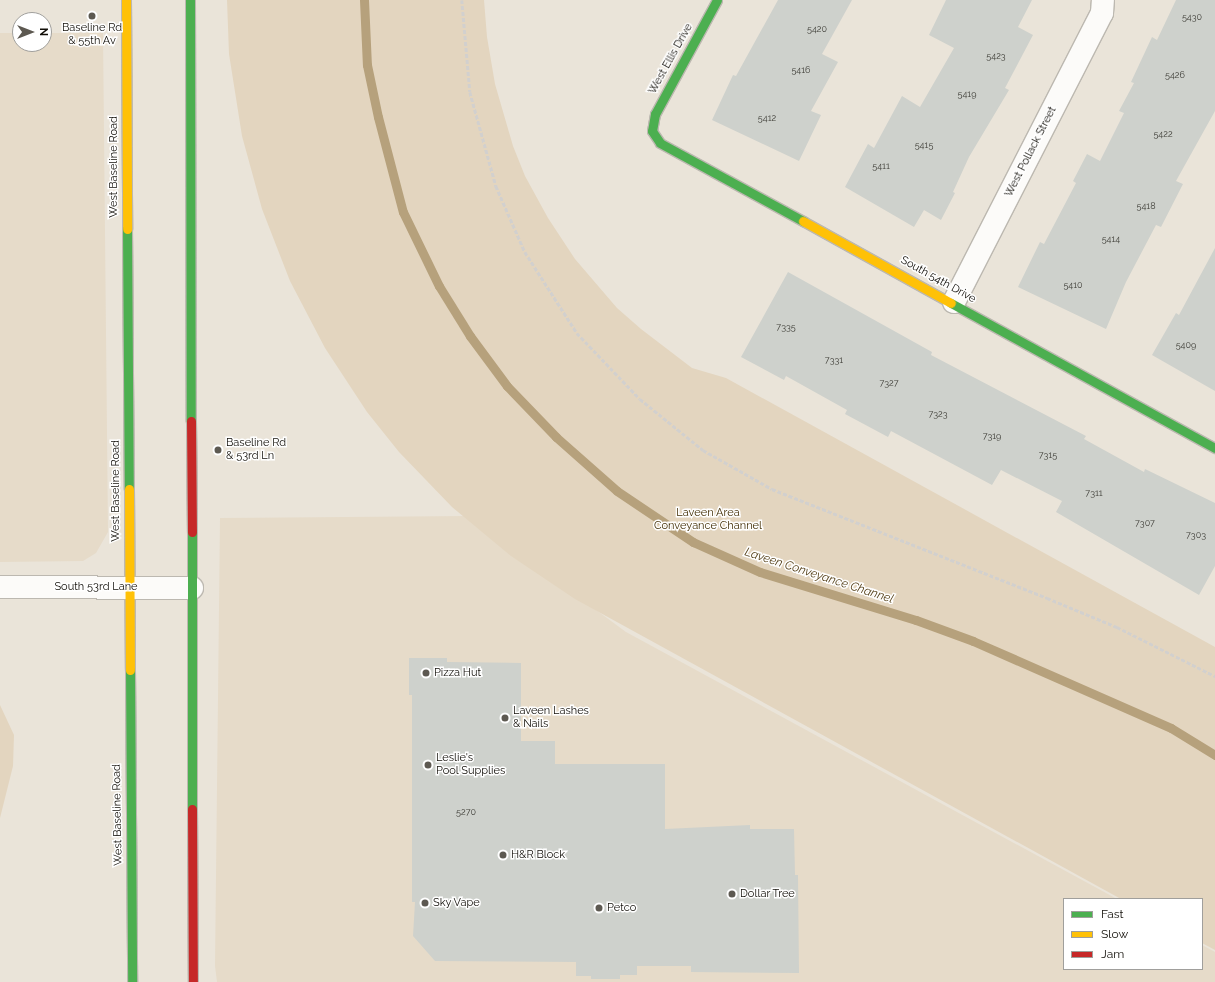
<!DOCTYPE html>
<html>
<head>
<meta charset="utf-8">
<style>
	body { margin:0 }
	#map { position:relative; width:1215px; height:982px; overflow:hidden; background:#eae4d9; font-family:Raleway,sans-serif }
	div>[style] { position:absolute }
	.built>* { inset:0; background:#e6dbc9 }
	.green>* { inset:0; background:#e3d5bf }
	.stream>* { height:9px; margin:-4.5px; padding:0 4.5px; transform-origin:4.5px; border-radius:4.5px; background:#b6a17c }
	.building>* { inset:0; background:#ced1cc }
	.path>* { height:2.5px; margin-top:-1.25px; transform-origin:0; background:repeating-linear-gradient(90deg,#d2d0ce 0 4px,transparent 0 6px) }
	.roads { filter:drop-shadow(1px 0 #bcb8b0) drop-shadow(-1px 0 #bcb8b0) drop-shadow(0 1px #bcb8b0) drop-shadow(0 -1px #bcb8b0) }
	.street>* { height:22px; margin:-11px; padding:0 11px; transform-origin:11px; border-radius:11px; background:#fcfbf9 }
	.fast>* { height:9px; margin:-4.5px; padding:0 4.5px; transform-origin:4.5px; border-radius:4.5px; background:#4caf50 }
	.slow>* { height:9px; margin:-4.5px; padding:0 4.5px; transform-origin:4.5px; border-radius:4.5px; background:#ffc107 }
	.jam>* { height:9px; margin:-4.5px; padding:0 4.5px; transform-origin:4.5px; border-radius:4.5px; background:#c62828 }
	.dots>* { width:11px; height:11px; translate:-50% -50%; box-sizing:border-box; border:2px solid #fff; border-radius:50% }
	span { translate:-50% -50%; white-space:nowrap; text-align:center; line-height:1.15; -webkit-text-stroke:3px #fff; paint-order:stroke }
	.number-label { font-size:9px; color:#41403a }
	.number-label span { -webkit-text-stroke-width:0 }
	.poi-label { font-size:11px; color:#110e08 }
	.left { translate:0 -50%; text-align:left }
	.street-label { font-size:11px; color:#110e08 }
	.park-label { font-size:11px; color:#422e04 }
	.water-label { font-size:12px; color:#554019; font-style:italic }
	.legend { position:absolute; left:1063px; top:898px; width:140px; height:72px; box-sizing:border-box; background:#fff; border:1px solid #a09f9c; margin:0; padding:5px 7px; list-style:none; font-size:12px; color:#110e08 }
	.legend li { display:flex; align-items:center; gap:8px; height:20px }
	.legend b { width:20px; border:1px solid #a09f9c }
	.north { position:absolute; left:12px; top:12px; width:40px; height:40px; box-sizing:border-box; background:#fff; border:1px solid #a09f9c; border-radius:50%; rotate:90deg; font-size:11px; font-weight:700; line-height:16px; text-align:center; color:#110e08 }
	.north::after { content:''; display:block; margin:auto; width:14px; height:18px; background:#5d5951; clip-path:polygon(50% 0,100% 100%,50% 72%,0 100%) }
</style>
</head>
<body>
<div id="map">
	<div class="built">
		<i style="clip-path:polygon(0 33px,20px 33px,20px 44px,44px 44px,44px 33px,103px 33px,108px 532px,96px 553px,83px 561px,0 562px)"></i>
		<i style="clip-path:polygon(468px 516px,626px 632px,1117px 899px,1064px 899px,1064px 969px,1202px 969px,1202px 945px,1215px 952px,1215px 982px,217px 982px,215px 966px,220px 518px)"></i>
	</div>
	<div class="green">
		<i style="clip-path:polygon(227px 0,484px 0,487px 37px,495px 84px,513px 146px,525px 176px,548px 218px,575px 259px,617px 308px,641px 329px,692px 368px,726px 378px,1215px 647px,1215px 950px,1202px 943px,1202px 899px,1121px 899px,575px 599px,511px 556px,452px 507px,399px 452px,367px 412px,325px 348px,290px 281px,262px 209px,242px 136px,229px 54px)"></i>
		<i style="clip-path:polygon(0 705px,14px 735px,13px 766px,0 818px)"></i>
	</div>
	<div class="stream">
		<i style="left:364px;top:0;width:65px;rotate:87.4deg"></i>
		<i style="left:367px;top:65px;width:53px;rotate:78.1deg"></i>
		<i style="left:378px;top:117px;width:98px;rotate:75.3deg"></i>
		<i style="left:403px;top:212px;width:82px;rotate:64.1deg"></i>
		<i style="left:439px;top:286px;width:59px;rotate:58.2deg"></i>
		<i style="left:470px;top:336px;width:62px;rotate:53.5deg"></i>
		<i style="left:507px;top:386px;width:71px;rotate:46.1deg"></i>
		<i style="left:556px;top:437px;width:81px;rotate:41.5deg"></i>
		<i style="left:617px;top:491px;width:92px;rotate:33.9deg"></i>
		<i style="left:693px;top:542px;width:73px;rotate:24.1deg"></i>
		<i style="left:760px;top:572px;width:163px;rotate:17.1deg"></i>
		<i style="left:916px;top:620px;width:61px;rotate:20.2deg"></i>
		<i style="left:973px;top:641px;width:216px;rotate:23.7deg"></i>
		<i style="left:1171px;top:728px;width:52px;rotate:31.5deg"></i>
	</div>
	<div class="building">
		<i style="clip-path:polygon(778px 0,852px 0,822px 54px,838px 62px,811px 111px,821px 115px,799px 161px,712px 120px,733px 75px,736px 76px)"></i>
		<i style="clip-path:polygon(946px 0,1032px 0,1018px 27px,1033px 35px,1005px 88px,1009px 90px,969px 157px,953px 192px,955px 193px,941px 220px,924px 210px,914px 227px,845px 187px,868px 144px,874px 148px,902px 96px,920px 107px,954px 48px,929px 35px)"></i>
		<i style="clip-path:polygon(1176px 0,1215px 0,1215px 111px,1176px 181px,1183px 184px,1161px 227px,1156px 225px,1126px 282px,1106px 329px,1018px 287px,1040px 242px,1044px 244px,1076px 183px,1073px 181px,1087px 154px,1100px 161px,1124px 113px,1119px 111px,1134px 83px,1131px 82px,1152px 37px,1157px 40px)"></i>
		<i style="clip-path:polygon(1215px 248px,1215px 391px,1152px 355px,1176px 313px,1179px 315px)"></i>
		<i style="clip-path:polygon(788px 272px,932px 352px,931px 355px,1086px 436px,1084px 439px,1144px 472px,1145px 469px,1215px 503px,1215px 566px,1199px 595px,1056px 512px,1062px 501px,1001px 470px,992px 485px,891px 431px,888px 437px,845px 414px,847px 410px,786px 376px,784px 380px,741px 357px)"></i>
		<i style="clip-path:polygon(409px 658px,447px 658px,447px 662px,521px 663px,521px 741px,555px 741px,555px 764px,665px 764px,665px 829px,750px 825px,750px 829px,794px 829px,795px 875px,798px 875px,799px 973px,691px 972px,691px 966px,637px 966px,637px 975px,620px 975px,620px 979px,591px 979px,591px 976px,576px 976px,576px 962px,435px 961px,413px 936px,415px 902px,412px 902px,412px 695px,409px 695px)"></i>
	</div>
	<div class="path">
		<i style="left:462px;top:0;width:92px;rotate:85deg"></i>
		<i style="left:470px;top:92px;width:98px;rotate:74.5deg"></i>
		<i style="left:496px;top:186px;width:72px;rotate:66.3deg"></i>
		<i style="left:525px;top:252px;width:96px;rotate:57.3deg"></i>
		<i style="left:577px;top:333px;width:91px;rotate:46.3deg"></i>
		<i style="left:640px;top:399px;width:81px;rotate:39deg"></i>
		<i style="left:703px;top:450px;width:79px;rotate:29.5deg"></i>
		<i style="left:772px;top:489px;width:296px;rotate:21.6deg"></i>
		<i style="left:1047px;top:598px;width:76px;rotate:22.5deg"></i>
		<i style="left:1117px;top:627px;width:110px;rotate:26.6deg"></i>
	</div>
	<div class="roads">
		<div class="street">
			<i style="left:954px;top:302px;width:325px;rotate:-62.9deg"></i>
			<i style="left:1102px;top:13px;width:13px;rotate:-86deg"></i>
			<i style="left:0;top:587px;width:192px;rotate:0.3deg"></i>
		</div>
		<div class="fast">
			<i style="left:190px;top:0;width:421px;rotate:89.9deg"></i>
			<i style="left:717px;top:0;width:130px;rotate:118.5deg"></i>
			<i style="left:655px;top:114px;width:17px;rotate:100deg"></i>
			<i style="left:652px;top:131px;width:14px;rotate:56deg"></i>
			<i style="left:660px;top:143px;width:163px;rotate:28.6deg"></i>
			<i style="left:127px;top:229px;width:260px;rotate:89.6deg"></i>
			<i style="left:951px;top:303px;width:301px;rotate:28.8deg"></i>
			<i style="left:192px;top:532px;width:277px;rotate:90deg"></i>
			<i style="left:130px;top:670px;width:312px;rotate:89.6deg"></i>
		</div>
		<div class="slow">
			<i style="left:126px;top:0;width:229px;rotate:89.7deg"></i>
			<i style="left:803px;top:221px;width:169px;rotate:29deg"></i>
			<i style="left:129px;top:489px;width:181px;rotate:89.7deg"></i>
		</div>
		<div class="jam">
			<i style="left:191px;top:421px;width:111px;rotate:89.5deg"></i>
			<i style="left:192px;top:809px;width:173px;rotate:89.7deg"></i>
		</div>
	</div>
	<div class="dots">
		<i style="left:92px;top:16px;background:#5d5951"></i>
		<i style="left:218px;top:450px;background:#5d5951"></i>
		<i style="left:426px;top:673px;background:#5d5951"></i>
		<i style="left:505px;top:718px;background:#5d5951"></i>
		<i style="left:428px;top:765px;background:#5d5951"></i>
		<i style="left:503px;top:855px;background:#5d5951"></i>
		<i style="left:732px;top:894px;background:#5d5951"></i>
		<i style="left:425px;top:903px;background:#5d5951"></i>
		<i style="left:599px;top:908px;background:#5d5951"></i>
	</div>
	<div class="number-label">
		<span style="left:1192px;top:17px">5430</span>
		<span style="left:817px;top:29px">5420</span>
		<span style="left:996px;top:56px">5423</span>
		<span style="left:801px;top:70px">5416</span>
		<span style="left:1175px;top:75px">5426</span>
		<span style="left:967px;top:94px">5419</span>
		<span style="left:767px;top:118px">5412</span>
		<span style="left:1163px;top:134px">5422</span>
		<span style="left:924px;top:145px">5415</span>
		<span style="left:881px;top:166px">5411</span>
		<span style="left:1146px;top:206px">5418</span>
		<span style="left:1111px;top:239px">5414</span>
		<span style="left:1073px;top:285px">5410</span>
		<span style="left:786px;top:327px">7335</span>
		<span style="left:1186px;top:345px">5409</span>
		<span style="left:834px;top:360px">7331</span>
		<span style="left:889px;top:383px">7327</span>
		<span style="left:938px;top:414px">7323</span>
		<span style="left:992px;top:436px">7319</span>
		<span style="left:1048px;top:455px">7315</span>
		<span style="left:1094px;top:493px">7311</span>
		<span style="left:1145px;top:523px">7307</span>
		<span style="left:1196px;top:535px">7303</span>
		<span style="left:466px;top:812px">5270</span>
	</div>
	<div class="poi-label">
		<span style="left:92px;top:35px">Baseline Rd<br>&amp; 55th Av</span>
		<span class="left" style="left:226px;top:450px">Baseline Rd<br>&amp; 53rd Ln</span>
		<span class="left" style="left:434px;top:673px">Pizza Hut</span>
		<span class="left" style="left:513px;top:718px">Laveen Lashes<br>&amp; Nails</span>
		<span class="left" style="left:436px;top:765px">Leslie's<br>Pool Supplies</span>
		<span class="left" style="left:511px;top:855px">H&amp;R Block</span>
		<span class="left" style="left:740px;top:894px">Dollar Tree</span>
		<span class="left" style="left:433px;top:903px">Sky Vape</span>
		<span class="left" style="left:607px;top:908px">Petco</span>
	</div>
	<div class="street-label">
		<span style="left:671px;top:59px;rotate:-61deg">West Ellis Drive</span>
		<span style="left:1031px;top:152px;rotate:-63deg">West Pollack Street</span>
		<span style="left:114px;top:167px;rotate:-90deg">West Baseline Road</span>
		<span style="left:938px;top:280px;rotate:29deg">South 54th Drive</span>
		<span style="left:116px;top:491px;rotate:-90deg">West Baseline Road</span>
		<span style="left:96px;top:587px">South 53rd Lane</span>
		<span style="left:118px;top:815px;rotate:-91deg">West Baseline Road</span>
	</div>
	<div class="park-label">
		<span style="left:708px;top:520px">Laveen Area<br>Conveyance Channel</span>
	</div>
	<div class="water-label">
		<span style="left:819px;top:576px;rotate:18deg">Laveen Conveyance Channel</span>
	</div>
	<ul class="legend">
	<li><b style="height:5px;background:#4caf50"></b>Fast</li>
	<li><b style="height:5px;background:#ffc107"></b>Slow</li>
	<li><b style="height:5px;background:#c62828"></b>Jam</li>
	</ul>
	<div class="north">N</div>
</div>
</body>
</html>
